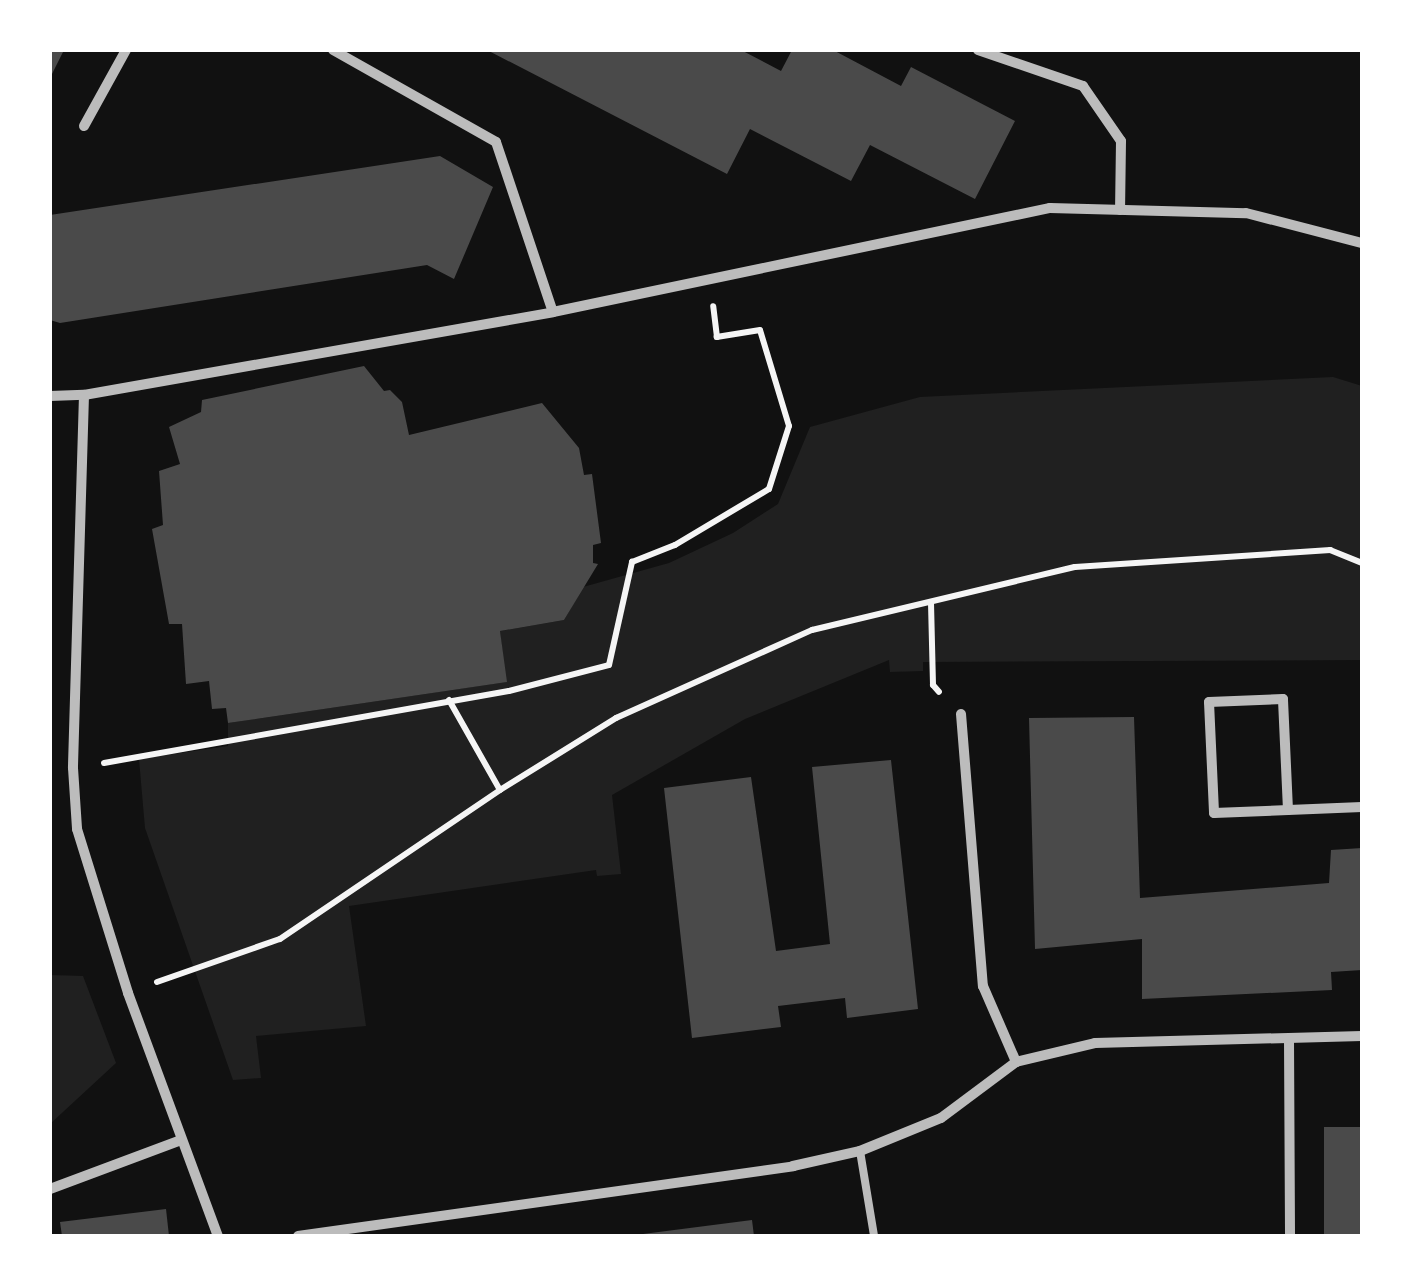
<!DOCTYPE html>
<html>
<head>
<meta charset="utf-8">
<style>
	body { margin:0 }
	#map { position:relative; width:1412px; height:1286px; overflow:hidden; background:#111; font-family:"IBM Plex Sans",sans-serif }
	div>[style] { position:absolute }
	.green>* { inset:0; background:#202020 }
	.building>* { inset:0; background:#4a4a4a; transform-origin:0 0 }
	.path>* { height:6px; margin:-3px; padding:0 3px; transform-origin:3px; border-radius:3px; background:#f5f5f5 }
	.service>* { height:8px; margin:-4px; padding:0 4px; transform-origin:4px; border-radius:4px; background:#bcbcbc }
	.minor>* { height:10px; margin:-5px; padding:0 5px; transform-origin:5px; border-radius:5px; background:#bcbcbc }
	span { translate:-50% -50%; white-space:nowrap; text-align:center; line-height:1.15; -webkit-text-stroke:10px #fff; paint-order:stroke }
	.frame { position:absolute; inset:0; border:52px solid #fff; pointer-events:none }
</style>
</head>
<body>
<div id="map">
	<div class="green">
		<i style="clip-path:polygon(1333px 377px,1362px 386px,1362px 660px,923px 662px,923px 671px,890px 672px,889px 660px,745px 719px,612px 795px,621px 874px,597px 876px,596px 870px,349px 906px,366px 1026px,256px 1036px,261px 1078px,233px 1080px,145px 828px,139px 759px,228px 746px,228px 723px,506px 682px,500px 631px,564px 620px,583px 587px,669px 563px,733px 533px,778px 504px,810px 427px,920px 397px)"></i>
		<i style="clip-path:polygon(50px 975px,83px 976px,116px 1063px,50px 1124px)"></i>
	</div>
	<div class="building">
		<i style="clip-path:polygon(50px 50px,64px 50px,50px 78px)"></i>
		<i style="clip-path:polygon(487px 50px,741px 50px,781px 71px,792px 50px,833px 50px,901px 86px,911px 67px,1015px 121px,975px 199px,870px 145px,851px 181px,750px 129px,727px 174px)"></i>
		<i style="clip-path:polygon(440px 156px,493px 187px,454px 279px,427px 265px,60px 323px,50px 320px,50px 215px)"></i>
		<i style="clip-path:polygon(364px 366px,384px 391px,390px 390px,402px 402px,409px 435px,542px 403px,579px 448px,584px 475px,592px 474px,601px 543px,593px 545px,593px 563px,598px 564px,564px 620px,500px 631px,507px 682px,228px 723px,226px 708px,212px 709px,209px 681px,186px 684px,182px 624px,169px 624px,152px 529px,163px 525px,159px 471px,180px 464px,169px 427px,201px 412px,202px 400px)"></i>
		<i style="clip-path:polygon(1134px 717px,1140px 898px,1329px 883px,1331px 850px,1362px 848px,1362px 970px,1331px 972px,1332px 990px,1142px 999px,1142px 939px,1035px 949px,1029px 718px)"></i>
		<i style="clip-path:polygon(891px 760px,918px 1009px,847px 1018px,845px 998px,778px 1006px,781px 1027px,692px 1038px,664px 788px,751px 777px,776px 951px,830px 944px,812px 767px)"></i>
		<i style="left:1362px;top:1127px;width:109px;height:38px;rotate:90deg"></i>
		<i style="clip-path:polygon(166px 1209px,169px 1236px,62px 1236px,60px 1222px)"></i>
		<i style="clip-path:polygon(752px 1220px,754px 1236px,643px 1236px,643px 1234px)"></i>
	</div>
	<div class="path">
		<i style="left:931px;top:603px;width:82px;rotate:88.6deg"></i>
		<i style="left:933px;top:685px;width:9px;rotate:49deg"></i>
		<i style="left:449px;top:700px;width:103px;rotate:60.5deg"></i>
		<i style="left:104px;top:763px;width:411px;rotate:-10.1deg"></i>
		<i style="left:509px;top:691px;width:103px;rotate:-14.6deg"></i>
		<i style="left:609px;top:665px;width:106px;rotate:-77.4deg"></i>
		<i style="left:632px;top:562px;width:46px;rotate:-21.6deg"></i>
		<i style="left:675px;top:545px;width:109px;rotate:-30.8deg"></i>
		<i style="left:769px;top:489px;width:66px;rotate:-72.4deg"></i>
		<i style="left:789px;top:426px;width:100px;rotate:-106.8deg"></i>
		<i style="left:760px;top:330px;width:44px;rotate:170.8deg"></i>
		<i style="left:717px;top:337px;width:31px;rotate:-97deg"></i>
		<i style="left:157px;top:982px;width:130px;rotate:-19.3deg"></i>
		<i style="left:280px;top:939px;width:266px;rotate:-34.1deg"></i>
		<i style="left:500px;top:790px;width:137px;rotate:-31.8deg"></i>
		<i style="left:616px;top:718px;width:215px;rotate:-24.2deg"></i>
		<i style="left:812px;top:630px;width:270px;rotate:-13.5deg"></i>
		<i style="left:1075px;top:567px;width:256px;rotate:-3.8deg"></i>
		<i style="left:1330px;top:550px;width:35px;rotate:22deg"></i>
	</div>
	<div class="service">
		<i style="left:860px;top:1151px;width:86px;rotate:80.6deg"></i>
	</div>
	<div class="minor">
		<i style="left:333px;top:50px;width:187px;rotate:29.4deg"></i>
		<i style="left:496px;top:142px;width:179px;rotate:71.5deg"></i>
		<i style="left:978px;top:50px;width:111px;rotate:18.9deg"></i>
		<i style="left:1083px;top:86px;width:67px;rotate:55.4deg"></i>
		<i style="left:1121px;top:141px;width:69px;rotate:90.8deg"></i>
		<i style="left:84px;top:126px;width:87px;rotate:-61.1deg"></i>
		<i style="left:84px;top:395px;width:373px;rotate:91.7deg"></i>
		<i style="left:73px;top:768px;width:61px;rotate:86.2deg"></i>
		<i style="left:77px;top:829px;width:172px;rotate:72.7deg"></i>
		<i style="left:128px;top:993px;width:259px;rotate:69.7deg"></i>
		<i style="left:50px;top:396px;width:34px;rotate:-2deg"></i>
		<i style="left:84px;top:395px;width:476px;rotate:-10deg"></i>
		<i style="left:553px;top:312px;width:508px;rotate:-11.82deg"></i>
		<i style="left:1050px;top:208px;width:196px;rotate:1.5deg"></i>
		<i style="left:1246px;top:213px;width:120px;rotate:14.5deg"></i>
		<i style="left:961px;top:714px;width:273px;rotate:85.4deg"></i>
		<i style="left:983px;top:986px;width:83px;rotate:66.5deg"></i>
		<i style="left:1288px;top:810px;width:111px;rotate:-92.6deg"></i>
		<i style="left:1283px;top:699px;width:74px;rotate:177.7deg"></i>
		<i style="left:1209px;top:702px;width:111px;rotate:87.4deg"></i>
		<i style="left:1214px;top:813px;width:148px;rotate:-2.3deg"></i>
		<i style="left:1289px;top:1040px;width:196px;rotate:89.7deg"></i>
		<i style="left:50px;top:1189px;width:140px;rotate:-20.5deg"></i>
		<i style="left:298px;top:1236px;width:500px;rotate:-8deg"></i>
		<i style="left:793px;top:1166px;width:69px;rotate:-12.6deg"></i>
		<i style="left:860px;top:1151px;width:87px;rotate:-22.2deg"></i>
		<i style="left:941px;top:1118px;width:94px;rotate:-36.7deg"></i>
		<i style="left:1016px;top:1062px;width:81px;rotate:-13.5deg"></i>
		<i style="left:1095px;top:1043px;width:267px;rotate:-1.5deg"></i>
	</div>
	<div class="frame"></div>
</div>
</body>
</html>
